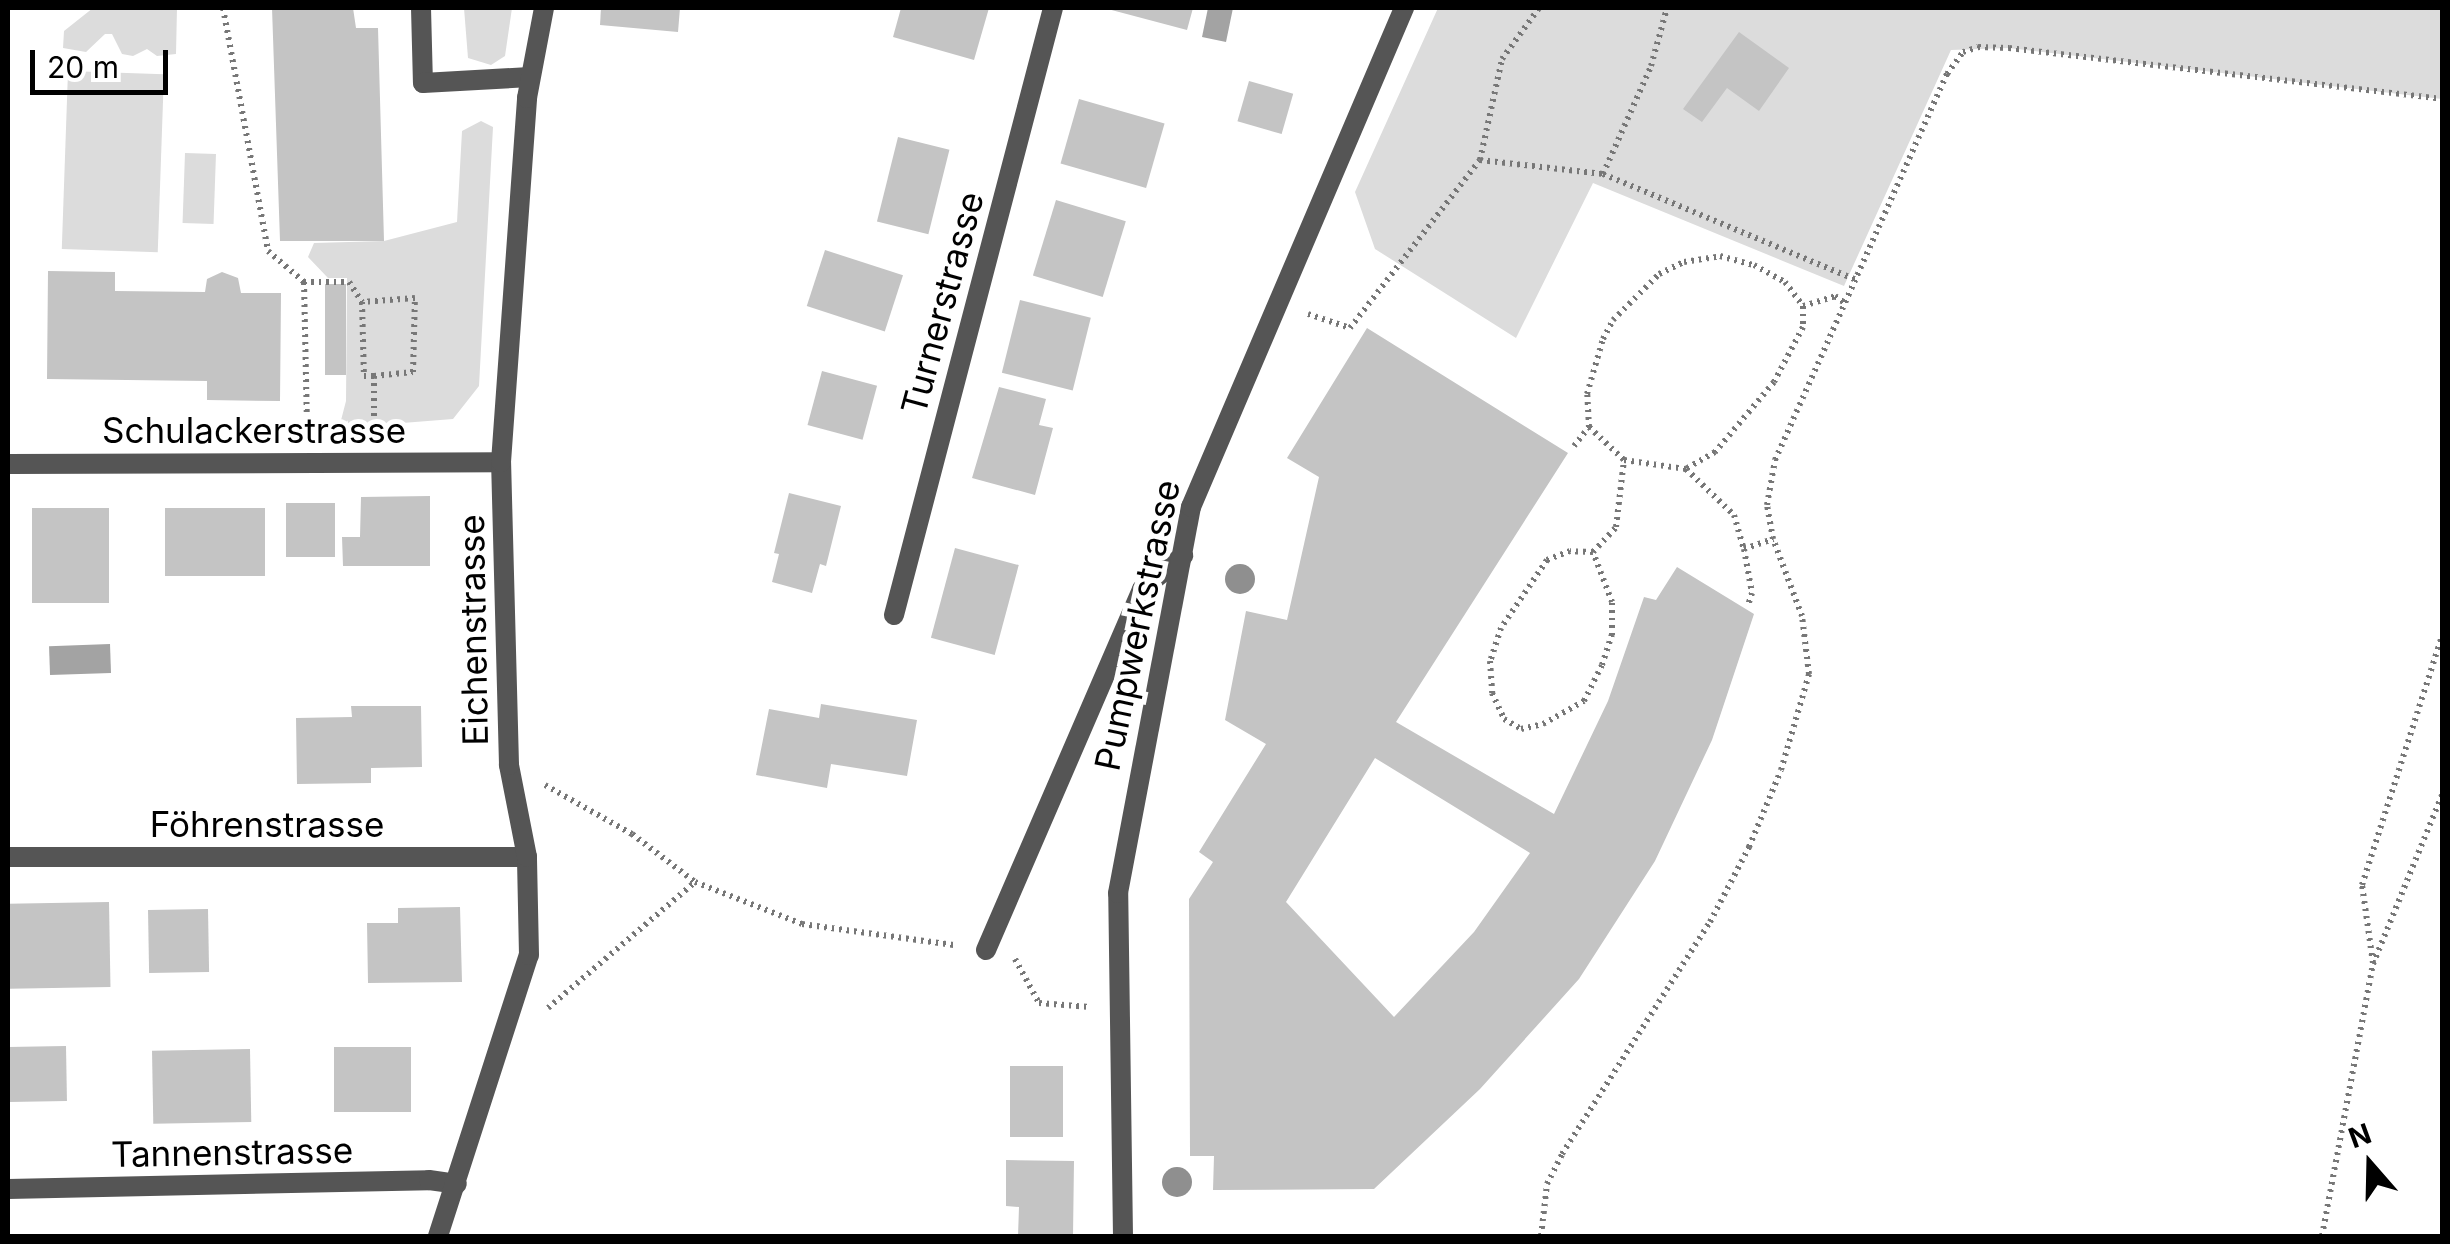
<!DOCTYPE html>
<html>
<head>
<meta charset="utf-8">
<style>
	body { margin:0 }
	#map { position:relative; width:2450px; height:1244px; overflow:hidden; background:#fff; font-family:Inter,sans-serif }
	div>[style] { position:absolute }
	.green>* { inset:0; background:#dcdcdc; transform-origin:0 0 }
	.water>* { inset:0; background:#a3a3a3; transform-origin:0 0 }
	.building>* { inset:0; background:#c4c4c4; transform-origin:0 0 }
	.path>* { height:6px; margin-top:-3px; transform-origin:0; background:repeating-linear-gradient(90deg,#777 0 2.5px,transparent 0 7.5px) }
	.service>* { height:20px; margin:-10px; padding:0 10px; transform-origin:10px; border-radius:10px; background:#555 }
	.minor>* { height:20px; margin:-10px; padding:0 10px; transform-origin:10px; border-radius:10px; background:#555 }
	.trees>* { width:30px; height:30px; margin:-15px; border-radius:50%; background:#8f8f8f }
	span { translate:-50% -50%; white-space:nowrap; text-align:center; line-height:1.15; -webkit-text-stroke:10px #fff; paint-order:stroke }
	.street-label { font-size:35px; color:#000 }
	.frame { position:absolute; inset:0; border:10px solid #000; pointer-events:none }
	.north { position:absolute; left:2320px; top:1114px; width:100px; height:100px; -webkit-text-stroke:8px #fff; paint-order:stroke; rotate:340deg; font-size:28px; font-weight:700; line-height:40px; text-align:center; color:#000 }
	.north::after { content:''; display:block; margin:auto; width:35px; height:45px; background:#000; clip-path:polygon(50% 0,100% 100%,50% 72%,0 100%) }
	.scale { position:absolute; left:30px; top:50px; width:138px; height:45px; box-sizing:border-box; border:5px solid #000; border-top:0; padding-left:12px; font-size:30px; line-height:35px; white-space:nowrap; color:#000; -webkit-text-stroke:8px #fff; paint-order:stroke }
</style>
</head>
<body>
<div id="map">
	<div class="green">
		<i style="clip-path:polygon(93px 8px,177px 8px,176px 54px,157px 56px,147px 49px,133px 56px,122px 54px,112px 34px,105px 34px,86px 52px,63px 48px,64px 31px)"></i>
		<i style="clip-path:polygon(464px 8px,512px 8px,505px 56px,491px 65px,468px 58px)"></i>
		<i style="clip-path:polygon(1438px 8px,2442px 8px,2442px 99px,2009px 48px,1951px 50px,1844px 286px,1593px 183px,1516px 338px,1375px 249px,1355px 192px)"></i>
		<i style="left:68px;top:71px;width:96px;height:178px;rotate:2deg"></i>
		<i style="clip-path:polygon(481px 121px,493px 127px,479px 386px,453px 419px,339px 428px,346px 401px,347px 278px,328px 278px,308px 257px,314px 243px,384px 241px,457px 222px,462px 131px)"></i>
		<i style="left:185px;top:153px;width:31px;height:70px;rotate:2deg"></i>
	</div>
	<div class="water">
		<i style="clip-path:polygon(1208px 8px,1233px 8px,1226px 42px,1202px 37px)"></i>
		<i style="left:110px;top:644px;width:29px;height:61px;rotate:88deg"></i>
	</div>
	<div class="building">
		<i style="clip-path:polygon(272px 8px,353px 8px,356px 28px,378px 28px,384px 241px,280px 241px)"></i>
		<i style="clip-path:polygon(601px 8px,680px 8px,678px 32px,600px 25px)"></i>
		<i style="clip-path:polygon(901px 8px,989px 8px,974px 60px,893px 37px)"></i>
		<i style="clip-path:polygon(1104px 8px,1193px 8px,1187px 30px)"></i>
		<i style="clip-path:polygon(1739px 32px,1789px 68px,1759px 111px,1727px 88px,1702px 122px,1683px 109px)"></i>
		<i style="left:1249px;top:81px;width:46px;height:42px;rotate:16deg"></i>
		<i style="left:1079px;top:99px;width:89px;height:67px;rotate:16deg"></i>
		<i style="left:898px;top:137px;width:53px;height:87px;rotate:14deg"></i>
		<i style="left:1056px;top:200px;width:73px;height:79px;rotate:17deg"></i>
		<i style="left:825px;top:250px;width:82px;height:59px;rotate:18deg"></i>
		<i style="clip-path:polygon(48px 271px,115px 272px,115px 291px,205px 292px,207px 279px,222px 272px,238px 278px,241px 293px,281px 293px,280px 401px,207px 400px,207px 381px,47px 379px)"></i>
		<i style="left:325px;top:284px;width:21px;height:91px"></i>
		<i style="left:1020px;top:300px;width:73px;height:75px;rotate:14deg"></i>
		<i style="clip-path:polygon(evenodd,1367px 328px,1568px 453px,1396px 722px,1554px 814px,1608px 701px,1644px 597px,1656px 600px,1677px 567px,1754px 614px,1712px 740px,1655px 861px,1579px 979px,1480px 1089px,1374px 1189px,1213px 1190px,1214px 1156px,1190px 1156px,1189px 899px,1213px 862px,1199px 852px,1266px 744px,1225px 720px,1246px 611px,1287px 620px,1319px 477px,1287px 458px,1367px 328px,1375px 758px,1530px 853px,1474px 932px,1394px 1017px,1286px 902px,1375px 758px)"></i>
		<i style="left:822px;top:371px;width:57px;height:56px;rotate:15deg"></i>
		<i style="clip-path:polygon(999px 387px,1046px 399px,1039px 425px,1053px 428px,1035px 495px,972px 478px)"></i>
		<i style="clip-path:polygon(789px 493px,841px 506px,826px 566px,820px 564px,812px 593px,772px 582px,779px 554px,774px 553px)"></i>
		<i style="clip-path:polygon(430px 496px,430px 566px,343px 566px,342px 537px,360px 537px,361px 497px)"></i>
		<i style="left:286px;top:503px;width:49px;height:54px"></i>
		<i style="left:109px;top:508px;width:95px;height:77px;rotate:90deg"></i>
		<i style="left:265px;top:508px;width:68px;height:100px;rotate:90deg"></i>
		<i style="left:955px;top:548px;width:66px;height:93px;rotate:15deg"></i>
		<i style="clip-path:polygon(821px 704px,917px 720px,907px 776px,831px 764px,827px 788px,756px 775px,769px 709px,819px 718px)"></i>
		<i style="clip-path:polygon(351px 706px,421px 706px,422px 767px,371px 768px,371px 783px,297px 784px,296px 718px,352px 717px)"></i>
		<i style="left:109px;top:902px;width:85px;height:101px;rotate:89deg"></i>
		<i style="clip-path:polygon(460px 907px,462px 982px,368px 983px,367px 923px,398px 923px,398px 908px)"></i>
		<i style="left:208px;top:909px;width:63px;height:60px;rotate:89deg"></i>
		<i style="left:66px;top:1046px;width:55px;height:58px;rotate:89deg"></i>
		<i style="left:334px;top:1047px;width:77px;height:65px"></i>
		<i style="left:250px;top:1049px;width:73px;height:98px;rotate:89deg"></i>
		<i style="left:1010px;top:1066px;width:53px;height:71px"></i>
		<i style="clip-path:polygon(1006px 1160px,1074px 1161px,1073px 1236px,1018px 1236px,1019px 1207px,1006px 1206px)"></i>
	</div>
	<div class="path">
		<i style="left:223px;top:8px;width:247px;rotate:79.5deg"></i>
		<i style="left:268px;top:251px;width:48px;rotate:40.7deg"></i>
		<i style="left:304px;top:282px;width:149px;rotate:88.8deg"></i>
		<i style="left:1480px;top:160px;width:124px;rotate:6.5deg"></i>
		<i style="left:1603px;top:174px;width:274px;rotate:22.7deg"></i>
		<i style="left:1603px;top:174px;width:118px;rotate:-66deg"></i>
		<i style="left:1651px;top:66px;width:60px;rotate:-74.6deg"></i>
		<i style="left:304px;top:282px;width:45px"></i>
		<i style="left:349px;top:282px;width:24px;rotate:57deg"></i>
		<i style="left:1803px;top:306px;width:34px;rotate:-17deg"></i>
		<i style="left:1835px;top:296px;width:14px;rotate:36deg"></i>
		<i style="left:1308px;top:314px;width:44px;rotate:18.4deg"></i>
		<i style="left:1350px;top:328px;width:212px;rotate:-52.3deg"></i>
		<i style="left:1480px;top:160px;width:103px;rotate:-77.7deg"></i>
		<i style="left:1502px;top:59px;width:63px;rotate:-54deg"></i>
		<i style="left:1589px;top:427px;width:48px;rotate:43.3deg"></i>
		<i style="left:1624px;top:460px;width:63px;rotate:8.3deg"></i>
		<i style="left:1686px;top:469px;width:66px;rotate:43.8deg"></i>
		<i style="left:1734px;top:515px;width:35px;rotate:74deg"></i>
		<i style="left:1744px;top:549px;width:31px;rotate:-19deg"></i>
		<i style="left:374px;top:431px;width:55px;rotate:-90deg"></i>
		<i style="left:374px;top:376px;width:39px;rotate:-6deg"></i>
		<i style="left:413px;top:372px;width:74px;rotate:-88.5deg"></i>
		<i style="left:415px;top:298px;width:53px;rotate:175.7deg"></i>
		<i style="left:362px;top:302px;width:74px;rotate:88.5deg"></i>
		<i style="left:364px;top:376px;width:10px"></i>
		<i style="left:1574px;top:446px;width:24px;rotate:-52deg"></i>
		<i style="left:1589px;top:427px;width:33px;rotate:-93deg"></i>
		<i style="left:1587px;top:394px;width:57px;rotate:-73.8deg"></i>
		<i style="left:1603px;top:339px;width:21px;rotate:-62deg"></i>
		<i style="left:1613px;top:320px;width:65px;rotate:-45deg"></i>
		<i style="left:1659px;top:274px;width:28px;rotate:-26deg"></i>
		<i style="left:1684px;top:262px;width:36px;rotate:-9deg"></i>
		<i style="left:1720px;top:256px;width:35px;rotate:15deg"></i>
		<i style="left:1754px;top:265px;width:35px;rotate:29deg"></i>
		<i style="left:1785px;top:282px;width:30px;rotate:53deg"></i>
		<i style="left:1803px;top:306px;width:21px;rotate:90deg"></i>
		<i style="left:1803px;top:327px;width:62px;rotate:117.8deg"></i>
		<i style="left:1774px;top:382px;width:92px;rotate:130.1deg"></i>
		<i style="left:1715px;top:452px;width:34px;rotate:150deg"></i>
		<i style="left:1744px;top:549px;width:45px;rotate:79.7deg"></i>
		<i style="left:1752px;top:593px;width:13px;rotate:108deg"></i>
		<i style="left:1593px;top:552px;width:23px;rotate:-178deg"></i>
		<i style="left:1570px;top:551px;width:25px;rotate:159deg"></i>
		<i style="left:1547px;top:560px;width:82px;rotate:124.1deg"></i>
		<i style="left:1501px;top:628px;width:35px;rotate:108deg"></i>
		<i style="left:1490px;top:661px;width:32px;rotate:86deg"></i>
		<i style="left:1492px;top:693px;width:29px;rotate:65deg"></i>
		<i style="left:1504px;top:719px;width:20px;rotate:30deg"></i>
		<i style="left:1521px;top:729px;width:23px;rotate:-13deg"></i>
		<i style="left:1543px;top:724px;width:47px;rotate:-29.3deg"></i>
		<i style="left:1584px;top:701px;width:40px;rotate:-63.4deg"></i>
		<i style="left:1602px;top:665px;width:32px;rotate:-72deg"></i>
		<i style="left:1612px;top:635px;width:33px;rotate:-90deg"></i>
		<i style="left:1612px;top:602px;width:53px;rotate:-110.8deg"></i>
		<i style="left:1593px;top:552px;width:34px;rotate:-47deg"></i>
		<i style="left:1616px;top:527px;width:67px;rotate:-83.2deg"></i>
		<i style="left:545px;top:785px;width:100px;rotate:29.4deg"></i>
		<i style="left:632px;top:834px;width:79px;rotate:37.3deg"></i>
		<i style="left:695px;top:882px;width:115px;rotate:21.4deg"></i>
		<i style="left:802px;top:924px;width:153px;rotate:7.9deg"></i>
		<i style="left:1015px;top:959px;width:50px;rotate:61.4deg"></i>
		<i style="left:1039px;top:1003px;width:51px;rotate:4.5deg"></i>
		<i style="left:2373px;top:963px;width:79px;rotate:-98deg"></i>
		<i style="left:2362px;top:885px;width:262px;rotate:-72.2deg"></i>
		<i style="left:548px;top:1008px;width:194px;rotate:-40.6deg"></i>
		<i style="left:1541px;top:1236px;width:52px;rotate:-83.4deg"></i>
		<i style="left:1547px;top:1184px;width:34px;rotate:-63deg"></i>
		<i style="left:1562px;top:1154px;width:275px;rotate:-57.5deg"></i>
		<i style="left:1710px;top:922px;width:85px;rotate:-62.5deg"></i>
		<i style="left:1749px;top:847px;width:83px;rotate:-67.4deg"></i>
		<i style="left:1781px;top:770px;width:100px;rotate:-73.7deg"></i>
		<i style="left:1809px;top:674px;width:58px;rotate:-96.9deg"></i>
		<i style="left:1802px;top:616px;width:82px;rotate:-110.6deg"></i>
		<i style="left:1773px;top:539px;width:35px;rotate:-100deg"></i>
		<i style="left:1767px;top:505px;width:46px;rotate:-79.9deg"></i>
		<i style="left:1775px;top:460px;width:423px;rotate:-66deg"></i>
		<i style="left:1947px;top:74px;width:27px;rotate:-54deg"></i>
		<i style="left:1963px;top:52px;width:16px;rotate:-18deg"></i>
		<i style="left:1978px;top:47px;width:31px;rotate:2deg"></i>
		<i style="left:2009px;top:48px;width:436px;rotate:6.7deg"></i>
		<i style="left:2322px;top:1236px;width:277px;rotate:-79.4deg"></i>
		<i style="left:2373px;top:964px;width:183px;rotate:-67.8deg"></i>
	</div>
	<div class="service">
		<i style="left:421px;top:8px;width:75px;rotate:88.5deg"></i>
		<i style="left:423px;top:83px;width:107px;rotate:-3.2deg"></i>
		<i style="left:986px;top:950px;width:393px;rotate:-66.6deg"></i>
		<i style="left:1142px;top:589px;width:53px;rotate:-38.8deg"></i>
	</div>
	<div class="minor">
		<i style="left:8px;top:464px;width:493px;rotate:-0.2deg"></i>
		<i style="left:894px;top:615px;width:627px;rotate:-75.32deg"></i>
		<i style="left:8px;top:857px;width:519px"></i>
		<i style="left:8px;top:1189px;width:421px;rotate:-1.2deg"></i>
		<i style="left:429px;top:1180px;width:28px;rotate:8deg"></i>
		<i style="left:438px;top:1236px;width:295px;rotate:-72.1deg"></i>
		<i style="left:529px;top:955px;width:98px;rotate:-91.2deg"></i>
		<i style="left:527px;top:857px;width:94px;rotate:-101.1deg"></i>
		<i style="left:509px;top:765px;width:303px;rotate:-91.5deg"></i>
		<i style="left:501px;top:462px;width:365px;rotate:-85.9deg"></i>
		<i style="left:527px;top:98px;width:92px;rotate:-79.3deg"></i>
		<i style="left:1123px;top:1236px;width:343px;rotate:-90.8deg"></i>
		<i style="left:1118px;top:893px;width:393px;rotate:-79.3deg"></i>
		<i style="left:1191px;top:507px;width:543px;rotate:-66.88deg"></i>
	</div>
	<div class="trees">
		<i style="left:1240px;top:579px"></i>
		<i style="left:1177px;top:1182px"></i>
	</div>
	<div class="street-label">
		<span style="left:942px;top:303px;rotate:-75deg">Turnerstrasse</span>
		<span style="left:254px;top:430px">Schulackerstrasse</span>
		<span style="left:1137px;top:625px;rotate:-78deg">Pumpwerkstrasse</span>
		<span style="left:473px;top:630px;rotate:-91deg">Eichenstrasse</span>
		<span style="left:267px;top:824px">Föhrenstrasse</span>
		<span style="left:232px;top:1152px;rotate:-1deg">Tannenstrasse</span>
	</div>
	<div class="frame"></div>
	<div class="north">N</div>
	<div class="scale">20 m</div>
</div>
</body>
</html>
